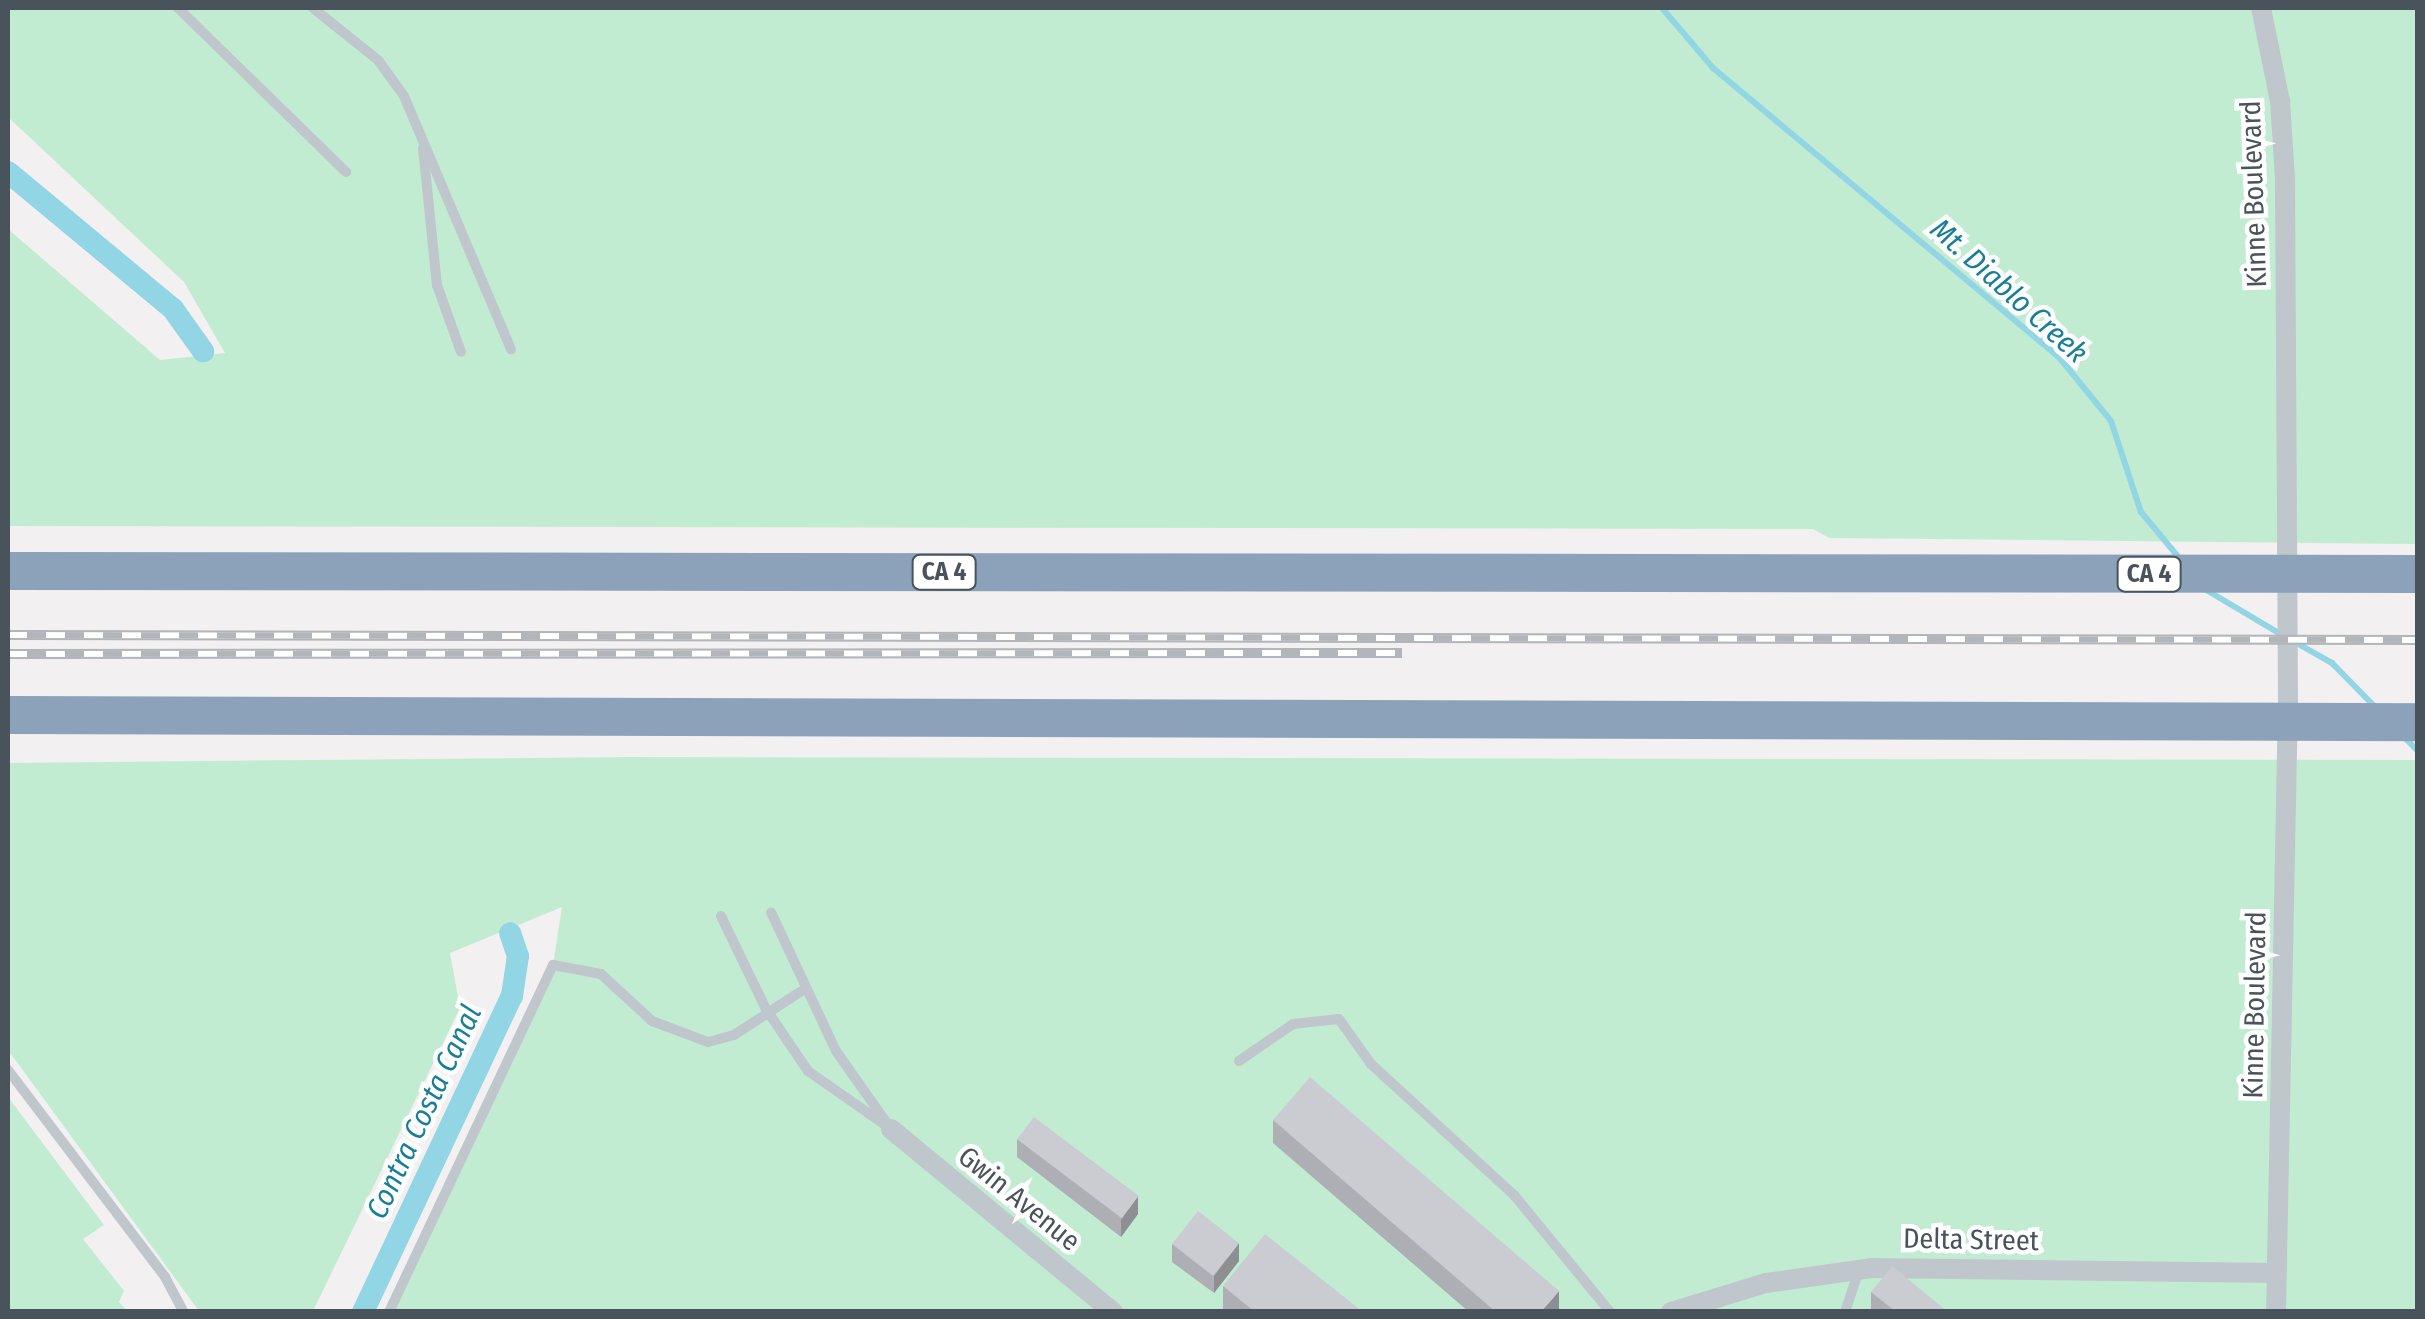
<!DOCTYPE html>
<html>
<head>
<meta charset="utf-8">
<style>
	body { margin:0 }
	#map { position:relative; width:2425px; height:1319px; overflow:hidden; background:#f2f0f0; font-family:"Fira Sans Condensed",sans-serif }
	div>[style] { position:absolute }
	.green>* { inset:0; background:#c2ecd2 }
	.stream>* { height:6px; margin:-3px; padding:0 3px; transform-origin:3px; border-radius:3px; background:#92d5e5 }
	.canal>* { height:22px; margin:-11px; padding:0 11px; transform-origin:11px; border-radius:11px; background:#92d5e5 }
	.service>* { height:10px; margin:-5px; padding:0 5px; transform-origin:5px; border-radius:5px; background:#bfc7cd }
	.minor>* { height:20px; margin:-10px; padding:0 10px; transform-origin:10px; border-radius:10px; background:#bfc7cd }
	.motorway>* { height:38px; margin:-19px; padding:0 19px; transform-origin:19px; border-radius:19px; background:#8ba2ba }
	.rail>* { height:10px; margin-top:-5px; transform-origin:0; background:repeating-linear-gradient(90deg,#fff 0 19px,#b2b5b9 0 38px); box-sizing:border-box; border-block:2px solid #b2b5b9 }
	.wall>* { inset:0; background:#aeafb5 }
	.shaded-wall>* { inset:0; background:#8d8f93 }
	.building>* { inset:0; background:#caccd2; transform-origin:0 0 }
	span { translate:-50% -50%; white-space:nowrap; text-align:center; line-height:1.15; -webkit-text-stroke:9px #fff; paint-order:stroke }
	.shield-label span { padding:2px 8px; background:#fff; border:2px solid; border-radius:8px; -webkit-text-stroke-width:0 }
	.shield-label { font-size:25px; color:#49535c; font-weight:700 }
	.street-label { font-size:28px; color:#49535c }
	.water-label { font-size:30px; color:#187e99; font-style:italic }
	.frame { position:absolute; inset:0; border:10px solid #49535c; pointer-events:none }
</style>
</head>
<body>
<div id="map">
	<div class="green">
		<i style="clip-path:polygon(8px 8px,2417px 8px,2417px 544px,1829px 538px,1813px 529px,8px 526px,8px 229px,160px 360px,225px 353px,184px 282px,8px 117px)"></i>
		<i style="clip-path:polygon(626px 757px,2417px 760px,2417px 1311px,389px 1311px,553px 965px,562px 907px,450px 953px,460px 1008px,313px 1311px,199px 1311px,8px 1050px,8px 763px)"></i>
		<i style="clip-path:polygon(8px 1097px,104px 1225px,83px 1239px,124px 1291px,119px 1302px,127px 1311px,8px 1311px)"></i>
	</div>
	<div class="stream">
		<i style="left:1662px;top:8px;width:79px;rotate:49.6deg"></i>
		<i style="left:1713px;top:68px;width:449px;rotate:39.9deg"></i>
		<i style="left:2058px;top:356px;width:84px;rotate:50.8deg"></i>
		<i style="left:2111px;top:421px;width:96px;rotate:71.8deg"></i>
		<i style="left:2141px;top:512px;width:61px;rotate:50.3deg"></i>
		<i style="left:2203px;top:588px;width:92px;rotate:30.7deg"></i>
		<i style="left:2293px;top:641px;width:45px;rotate:29.4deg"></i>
		<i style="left:2332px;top:663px;width:63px;rotate:45.6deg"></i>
		<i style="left:2402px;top:735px;width:23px;rotate:45deg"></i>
	</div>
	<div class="canal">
		<i style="left:8px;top:172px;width:214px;rotate:39.7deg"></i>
		<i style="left:173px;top:309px;width:52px;rotate:54.5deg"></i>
		<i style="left:363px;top:1312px;width:349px;rotate:-64.8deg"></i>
		<i style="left:512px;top:996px;width:40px;rotate:-81.5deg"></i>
		<i style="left:518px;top:956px;width:24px;rotate:-109deg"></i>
	</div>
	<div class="service">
		<i style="left:178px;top:8px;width:235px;rotate:44.3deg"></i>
		<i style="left:313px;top:8px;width:83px;rotate:38.7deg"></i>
		<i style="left:378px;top:60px;width:44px;rotate:54.2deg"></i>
		<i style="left:404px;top:96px;width:275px;rotate:67.1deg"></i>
		<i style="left:423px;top:148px;width:138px;rotate:84.2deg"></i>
		<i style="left:437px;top:285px;width:71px;rotate:70.3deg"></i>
		<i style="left:721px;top:916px;width:103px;rotate:64.2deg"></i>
		<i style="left:766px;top:1009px;width:75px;rotate:55.9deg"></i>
		<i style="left:808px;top:1071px;width:101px;rotate:34.9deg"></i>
		<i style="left:891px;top:1129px;width:95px;rotate:-125.2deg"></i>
		<i style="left:836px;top:1051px;width:153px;rotate:-115.1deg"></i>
		<i style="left:1239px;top:1061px;width:65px;rotate:-34.4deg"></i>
		<i style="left:1293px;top:1024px;width:46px;rotate:-6.2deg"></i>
		<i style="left:1339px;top:1019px;width:55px;rotate:54.6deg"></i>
		<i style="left:1371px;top:1064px;width:194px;rotate:42.5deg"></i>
		<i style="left:1514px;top:1195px;width:151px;rotate:50.6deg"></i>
		<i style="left:8px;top:1070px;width:260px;rotate:52.8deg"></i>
		<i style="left:165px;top:1277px;width:40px;rotate:62deg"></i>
		<i style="left:389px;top:1312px;width:384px;rotate:-64.7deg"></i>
		<i style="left:553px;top:965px;width:49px;rotate:10.6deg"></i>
		<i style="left:601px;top:974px;width:69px;rotate:42.7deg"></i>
		<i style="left:652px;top:1021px;width:60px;rotate:20.6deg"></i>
		<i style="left:708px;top:1042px;width:27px;rotate:-15deg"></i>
		<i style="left:734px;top:1035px;width:86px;rotate:-33.1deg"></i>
		<i style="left:1845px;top:1312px;width:44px;rotate:-71.6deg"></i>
	</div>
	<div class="minor">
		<i style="left:2261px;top:8px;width:95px;rotate:78.5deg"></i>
		<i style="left:2280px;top:101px;width:78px;rotate:86.3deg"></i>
		<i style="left:2285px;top:179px;width:521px;rotate:89.67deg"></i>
		<i style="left:2288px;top:700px;width:612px;rotate:91.12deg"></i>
		<i style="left:891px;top:1129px;width:288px;rotate:39.5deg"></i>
		<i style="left:1671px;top:1312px;width:99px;rotate:-17deg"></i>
		<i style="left:1766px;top:1283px;width:106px;rotate:-8.1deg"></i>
		<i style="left:1871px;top:1268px;width:405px;rotate:0.7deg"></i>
	</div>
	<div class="motorway">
		<i style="left:8px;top:571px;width:2410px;rotate:0.07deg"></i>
		<i style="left:8px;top:715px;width:2410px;rotate:0.17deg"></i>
	</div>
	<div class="rail">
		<i style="left:8px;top:635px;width:2410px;rotate:0.12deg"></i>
		<i style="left:8px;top:654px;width:1394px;rotate:-0.04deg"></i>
	</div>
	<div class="wall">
		<i style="clip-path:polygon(1273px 1120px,1559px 1312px,1469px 1312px,1273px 1143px)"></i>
		<i style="clip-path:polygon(1017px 1139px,1138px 1214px,1121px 1237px,1017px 1157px)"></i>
		<i style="clip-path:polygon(1172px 1244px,1239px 1261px,1214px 1293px,1172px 1262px)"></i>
		<i style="clip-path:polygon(1223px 1286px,1363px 1312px,1226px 1312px,1223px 1309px)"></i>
		<i style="clip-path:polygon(1871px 1292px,1948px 1312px,1874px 1312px,1871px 1309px)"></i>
	</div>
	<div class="shaded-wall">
		<i style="clip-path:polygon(1138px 1196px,1138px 1214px,1121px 1237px,1121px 1220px)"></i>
		<i style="clip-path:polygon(1239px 1243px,1239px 1261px,1214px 1293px,1214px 1276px)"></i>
		<i style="clip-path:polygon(1559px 1291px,1559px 1312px,1541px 1312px)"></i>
	</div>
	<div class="building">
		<i style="clip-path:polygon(1310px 1077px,1559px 1291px,1541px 1312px,1496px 1312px,1273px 1120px)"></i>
		<i style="left:1034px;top:1117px;width:131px;height:28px;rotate:37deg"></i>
		<i style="left:1198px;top:1211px;width:52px;height:42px;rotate:38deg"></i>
		<i style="clip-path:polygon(1265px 1234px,1363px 1312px,1255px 1312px,1223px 1286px)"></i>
		<i style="clip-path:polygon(1892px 1266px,1948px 1312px,1896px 1312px,1871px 1292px)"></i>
	</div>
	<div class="shield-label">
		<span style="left:944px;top:572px">CA 4</span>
		<span style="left:2149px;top:574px">CA 4</span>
	</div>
	<div class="street-label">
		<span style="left:2254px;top:194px;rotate:-92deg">Kinne Boulevard</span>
		<span style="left:2255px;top:1005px;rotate:-89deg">Kinne Boulevard</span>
		<span style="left:1019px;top:1199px;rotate:39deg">Gwin Avenue</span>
		<span style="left:1971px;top:1240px;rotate:1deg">Delta Street</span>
	</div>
	<div class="water-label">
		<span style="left:2009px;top:291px;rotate:42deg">Mt. Diablo Creek</span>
		<span style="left:424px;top:1112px;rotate:-65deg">Contra Costa Canal</span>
	</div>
	<div class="frame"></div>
</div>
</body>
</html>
